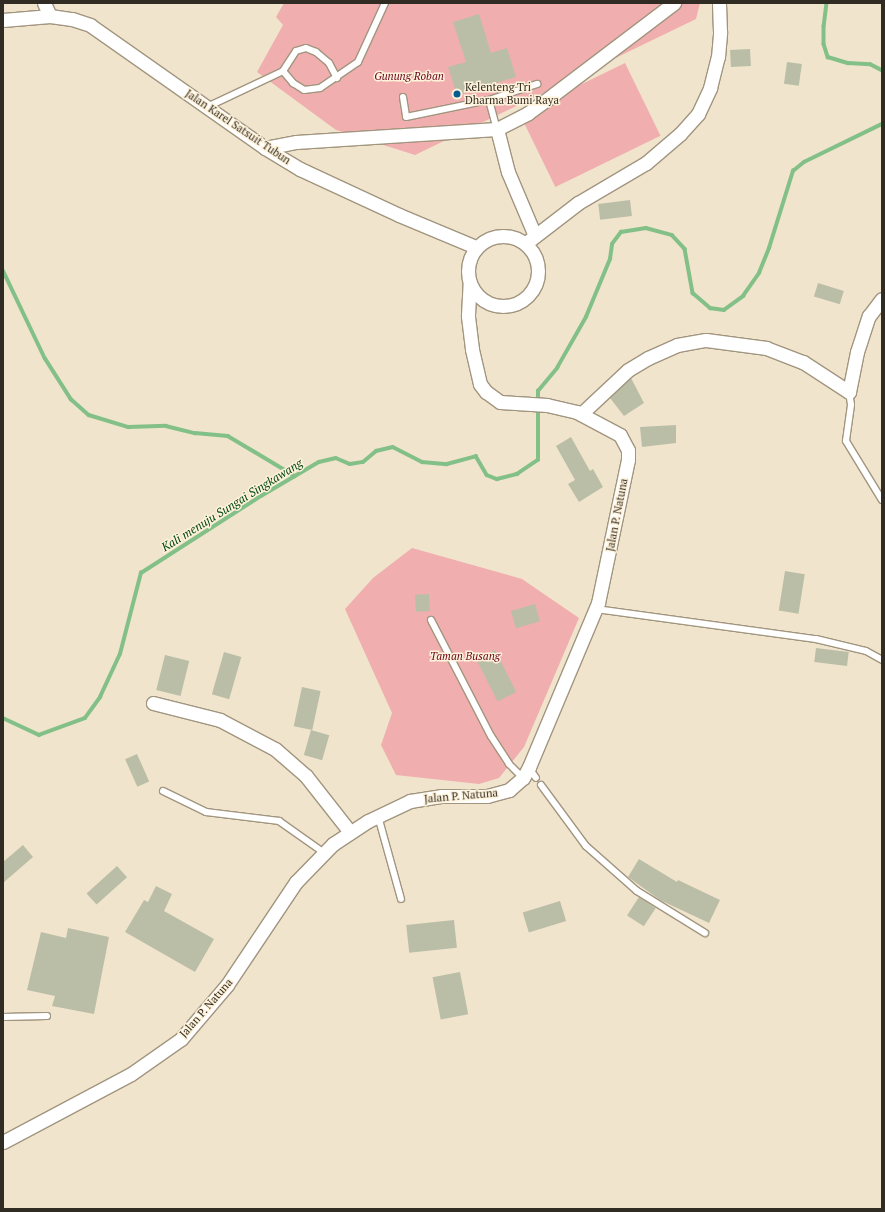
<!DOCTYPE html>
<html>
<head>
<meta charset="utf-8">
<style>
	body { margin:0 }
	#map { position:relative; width:885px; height:1212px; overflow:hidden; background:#f1e4cd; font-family:"PT Serif",serif }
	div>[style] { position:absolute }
	.green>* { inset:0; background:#f0aeae; transform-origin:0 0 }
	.stream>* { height:3.5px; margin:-1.75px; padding:0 1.75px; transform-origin:1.75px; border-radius:1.75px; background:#83c088 }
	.building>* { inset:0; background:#bbbea6; transform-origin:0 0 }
	.roads { filter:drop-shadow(1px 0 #a1957f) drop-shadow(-1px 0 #a1957f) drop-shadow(0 1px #a1957f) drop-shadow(0 -1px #a1957f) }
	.lane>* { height:6px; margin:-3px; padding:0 3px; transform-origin:3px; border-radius:3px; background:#fff }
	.street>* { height:13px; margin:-6.5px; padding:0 6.5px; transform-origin:6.5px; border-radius:6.5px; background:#fff }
	.street>.ring { margin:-6.5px; padding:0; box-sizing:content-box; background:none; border:13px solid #fff; border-radius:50% }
	.dots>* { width:11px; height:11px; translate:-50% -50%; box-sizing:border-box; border:2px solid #fff2da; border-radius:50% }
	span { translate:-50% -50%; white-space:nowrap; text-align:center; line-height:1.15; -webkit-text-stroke:3px #fff2da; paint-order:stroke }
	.park-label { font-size:11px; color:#680019; font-style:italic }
	.poi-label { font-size:11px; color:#312c23 }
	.left { translate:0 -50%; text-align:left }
	.street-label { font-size:11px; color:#312c23 }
	.water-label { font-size:12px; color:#004814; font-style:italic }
	.frame { position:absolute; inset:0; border:4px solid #312c23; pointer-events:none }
</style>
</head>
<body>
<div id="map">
	<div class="green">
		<i style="clip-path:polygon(284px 3px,700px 3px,696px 19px,415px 155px,336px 130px,257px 72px,283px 25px,276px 17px)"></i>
		<i style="left:625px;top:63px;width:81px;height:117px;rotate:64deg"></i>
		<i style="clip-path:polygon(412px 548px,522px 579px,579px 618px,524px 747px,499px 778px,479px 784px,396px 775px,381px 745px,392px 713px,345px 609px,373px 578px)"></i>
	</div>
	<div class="stream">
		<i style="left:827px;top:3px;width:23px;rotate:97deg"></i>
		<i style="left:824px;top:26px;width:18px;rotate:90deg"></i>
		<i style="left:824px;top:44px;width:14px;rotate:73deg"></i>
		<i style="left:828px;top:57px;width:21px;rotate:17deg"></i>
		<i style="left:848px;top:63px;width:22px;rotate:3deg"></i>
		<i style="left:870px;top:64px;width:13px;rotate:27deg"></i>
		<i style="left:3px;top:270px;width:98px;rotate:64.5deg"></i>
		<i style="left:45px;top:358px;width:49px;rotate:57.6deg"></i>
		<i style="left:71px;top:399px;width:24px;rotate:42deg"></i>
		<i style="left:89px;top:415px;width:41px;rotate:17.1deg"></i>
		<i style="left:128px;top:427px;width:38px;rotate:-2deg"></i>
		<i style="left:166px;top:426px;width:30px;rotate:14deg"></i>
		<i style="left:195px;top:433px;width:33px;rotate:5deg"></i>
		<i style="left:228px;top:436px;width:78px;rotate:30.8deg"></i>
		<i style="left:538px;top:402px;width:11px;rotate:-90deg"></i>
		<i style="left:538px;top:391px;width:30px;rotate:-50deg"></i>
		<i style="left:557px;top:368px;width:59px;rotate:-60.4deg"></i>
		<i style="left:586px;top:317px;width:63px;rotate:-67.5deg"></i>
		<i style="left:610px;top:259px;width:15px;rotate:-82deg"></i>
		<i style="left:612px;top:244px;width:15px;rotate:-53deg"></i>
		<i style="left:621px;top:232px;width:25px;rotate:-9deg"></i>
		<i style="left:646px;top:228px;width:27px;rotate:15deg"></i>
		<i style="left:672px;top:235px;width:19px;rotate:47deg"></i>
		<i style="left:685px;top:249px;width:45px;rotate:79.7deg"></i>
		<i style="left:693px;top:293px;width:23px;rotate:41deg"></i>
		<i style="left:710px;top:308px;width:14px;rotate:8deg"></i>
		<i style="left:724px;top:310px;width:24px;rotate:-36deg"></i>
		<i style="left:743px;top:296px;width:28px;rotate:-55deg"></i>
		<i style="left:759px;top:273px;width:27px;rotate:-68deg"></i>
		<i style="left:769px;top:248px;width:81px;rotate:-72.7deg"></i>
		<i style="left:793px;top:171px;width:14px;rotate:-39deg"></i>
		<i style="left:804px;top:162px;width:87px;rotate:-26deg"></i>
		<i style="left:3px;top:718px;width:40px;rotate:25deg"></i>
		<i style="left:39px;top:735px;width:49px;rotate:-20.3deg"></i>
		<i style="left:85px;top:718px;width:26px;rotate:-54deg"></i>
		<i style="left:100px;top:697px;width:47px;rotate:-65.1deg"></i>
		<i style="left:120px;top:654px;width:84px;rotate:-75.5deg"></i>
		<i style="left:141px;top:573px;width:143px;rotate:-32.7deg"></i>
		<i style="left:261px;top:496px;width:67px;rotate:-30.4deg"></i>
		<i style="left:319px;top:462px;width:17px;rotate:-13deg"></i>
		<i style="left:336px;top:458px;width:15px;rotate:23deg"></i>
		<i style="left:350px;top:464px;width:13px;rotate:-9deg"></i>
		<i style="left:363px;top:462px;width:17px;rotate:-40deg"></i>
		<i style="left:376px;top:451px;width:17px;rotate:-13deg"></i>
		<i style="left:393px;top:447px;width:33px;rotate:27deg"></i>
		<i style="left:422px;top:462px;width:25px;rotate:5deg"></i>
		<i style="left:447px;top:464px;width:30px;rotate:-15deg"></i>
		<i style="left:476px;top:456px;width:22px;rotate:60deg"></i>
		<i style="left:487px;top:475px;width:11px;rotate:22deg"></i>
		<i style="left:497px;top:479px;width:21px;rotate:-14deg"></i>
		<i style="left:517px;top:474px;width:25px;rotate:-34deg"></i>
		<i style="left:538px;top:460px;width:52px;rotate:-90deg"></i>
	</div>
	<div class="building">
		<i style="clip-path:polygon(479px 14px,491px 53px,507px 48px,516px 77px,457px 95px,448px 67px,466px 62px,453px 22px)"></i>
		<i style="left:750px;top:49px;width:17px;height:20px;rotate:87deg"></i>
		<i style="left:787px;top:62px;width:15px;height:22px;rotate:8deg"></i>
		<i style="left:630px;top:200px;width:16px;height:32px;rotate:83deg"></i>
		<i style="left:818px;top:283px;width:27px;height:14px;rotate:17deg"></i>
		<i style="clip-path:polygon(631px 378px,644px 403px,624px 416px,610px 398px)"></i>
		<i style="clip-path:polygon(676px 425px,676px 443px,642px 447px,640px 427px)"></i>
		<i style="clip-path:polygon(571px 437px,590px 471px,593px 469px,603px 487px,579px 502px,568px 484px,575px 480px,556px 446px)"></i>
		<i style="left:785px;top:571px;width:20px;height:40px;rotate:9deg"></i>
		<i style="left:429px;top:594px;width:17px;height:14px;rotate:87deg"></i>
		<i style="left:535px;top:604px;width:18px;height:25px;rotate:74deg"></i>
		<i style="left:816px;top:648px;width:33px;height:14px;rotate:7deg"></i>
		<i style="left:495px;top:650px;width:47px;height:21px;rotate:63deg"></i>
		<i style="left:224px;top:652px;width:18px;height:44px;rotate:16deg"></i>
		<i style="left:165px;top:655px;width:25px;height:36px;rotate:14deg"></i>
		<i style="left:302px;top:687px;width:19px;height:40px;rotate:12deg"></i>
		<i style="left:311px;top:730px;width:19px;height:26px;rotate:16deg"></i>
		<i style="left:137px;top:754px;width:30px;height:13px;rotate:66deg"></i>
		<i style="clip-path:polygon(23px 845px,33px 857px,3px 883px,3px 862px)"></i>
		<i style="clip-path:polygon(639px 859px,677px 882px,678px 880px,720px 900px,709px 923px,660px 900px,628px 877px)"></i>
		<i style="left:117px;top:866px;width:15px;height:41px;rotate:48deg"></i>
		<i style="clip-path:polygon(156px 886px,172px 894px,164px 911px,214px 939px,195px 972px,125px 932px,144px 900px,148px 902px)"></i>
		<i style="left:639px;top:897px;width:20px;height:22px;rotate:33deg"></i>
		<i style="left:560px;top:901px;width:21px;height:39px;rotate:73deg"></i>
		<i style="left:454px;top:920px;width:28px;height:48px;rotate:84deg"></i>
		<i style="clip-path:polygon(68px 928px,109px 937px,94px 1014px,52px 1006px,55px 996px,27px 990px,41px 932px,66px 938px)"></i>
		<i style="left:460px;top:972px;width:43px;height:28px;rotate:79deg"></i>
	</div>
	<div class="roads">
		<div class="lane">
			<i style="left:283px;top:71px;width:24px;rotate:-57deg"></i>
			<i style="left:296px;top:51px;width:10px;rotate:-17deg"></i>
			<i style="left:306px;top:48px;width:11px;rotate:22deg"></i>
			<i style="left:316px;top:52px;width:17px;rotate:40deg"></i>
			<i style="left:329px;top:63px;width:17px;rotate:62deg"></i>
			<i style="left:403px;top:97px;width:20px;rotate:81deg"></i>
			<i style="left:406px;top:117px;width:85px;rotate:-11.6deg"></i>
			<i style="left:489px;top:100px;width:30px;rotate:75deg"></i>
			<i style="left:489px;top:100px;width:51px;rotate:-18.4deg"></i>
			<i style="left:207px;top:107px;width:84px;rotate:-25.3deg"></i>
			<i style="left:283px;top:71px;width:16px;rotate:50deg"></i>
			<i style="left:293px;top:83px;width:13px;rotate:32deg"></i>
			<i style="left:304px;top:90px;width:16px;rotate:-7deg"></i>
			<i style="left:320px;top:88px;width:46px;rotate:-34.4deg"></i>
			<i style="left:358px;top:62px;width:65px;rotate:-65.4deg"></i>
			<i style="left:849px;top:392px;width:13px;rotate:81deg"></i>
			<i style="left:851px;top:405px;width:36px;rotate:98deg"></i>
			<i style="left:846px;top:441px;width:69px;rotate:58.6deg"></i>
			<i style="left:596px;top:609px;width:222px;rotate:7.8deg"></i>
			<i style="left:816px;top:639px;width:51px;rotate:13.5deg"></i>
			<i style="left:866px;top:651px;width:18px;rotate:29deg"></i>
			<i style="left:431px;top:620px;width:131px;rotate:62.7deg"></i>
			<i style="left:491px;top:736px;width:33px;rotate:57deg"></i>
			<i style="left:509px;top:764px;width:20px;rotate:45deg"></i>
			<i style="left:529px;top:768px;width:12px;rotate:55deg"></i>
			<i style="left:541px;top:785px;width:76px;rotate:53.6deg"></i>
			<i style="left:586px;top:846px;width:68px;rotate:41.4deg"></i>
			<i style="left:637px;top:891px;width:80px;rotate:31.7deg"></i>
			<i style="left:163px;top:791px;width:48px;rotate:26deg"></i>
			<i style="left:206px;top:812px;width:74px;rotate:7deg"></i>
			<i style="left:279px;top:821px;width:54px;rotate:35.2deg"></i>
			<i style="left:378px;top:816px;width:86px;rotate:74.5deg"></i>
			<i style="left:3px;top:1017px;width:44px;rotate:-1.3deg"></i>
		</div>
		<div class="street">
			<i style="left:44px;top:3px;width:14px;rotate:65deg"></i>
			<i style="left:3px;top:20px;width:47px;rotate:-4.9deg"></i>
			<i style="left:50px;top:16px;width:22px;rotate:8deg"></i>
			<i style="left:72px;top:19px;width:19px;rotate:18deg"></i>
			<i style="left:90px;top:25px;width:214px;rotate:35.1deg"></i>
			<i style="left:265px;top:148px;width:41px;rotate:31deg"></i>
			<i style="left:300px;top:169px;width:109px;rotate:24.9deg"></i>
			<i style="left:399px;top:215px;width:83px;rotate:22.6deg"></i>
			<i style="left:497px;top:129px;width:44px;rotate:75.7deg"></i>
			<i style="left:508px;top:172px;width:69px;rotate:67.1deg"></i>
			<i style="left:265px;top:148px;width:32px;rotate:-11deg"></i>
			<i style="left:296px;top:142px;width:201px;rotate:-3.7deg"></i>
			<i style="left:497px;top:129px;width:35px;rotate:-27deg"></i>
			<i style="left:528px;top:113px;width:32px;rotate:-36deg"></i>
			<i style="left:554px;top:94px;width:151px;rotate:-37.2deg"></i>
			<i class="ring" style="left:468px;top:236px;width:57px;height:57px"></i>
			<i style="left:526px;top:243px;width:66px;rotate:-37.6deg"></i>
			<i style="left:578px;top:203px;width:79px;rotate:-30.5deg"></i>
			<i style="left:646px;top:163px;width:45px;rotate:-40.5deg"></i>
			<i style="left:680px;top:134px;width:27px;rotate:-48deg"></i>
			<i style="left:698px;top:114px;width:29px;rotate:-65deg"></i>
			<i style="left:710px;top:88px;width:32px;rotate:-76deg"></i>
			<i style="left:718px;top:57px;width:25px;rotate:-85deg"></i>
			<i style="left:720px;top:32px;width:29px;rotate:-92deg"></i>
			<i style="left:581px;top:414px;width:64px;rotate:-43.1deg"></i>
			<i style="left:628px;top:370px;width:23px;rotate:-31deg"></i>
			<i style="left:648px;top:358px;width:32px;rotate:-24deg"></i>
			<i style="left:677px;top:345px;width:29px;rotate:-10deg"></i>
			<i style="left:706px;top:340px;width:61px;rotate:7.6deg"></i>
			<i style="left:766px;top:348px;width:40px;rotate:21deg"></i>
			<i style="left:803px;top:362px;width:55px;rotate:33.1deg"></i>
			<i style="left:849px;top:392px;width:41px;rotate:-78.7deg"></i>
			<i style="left:857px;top:352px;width:38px;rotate:-72deg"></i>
			<i style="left:869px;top:316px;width:21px;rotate:-53deg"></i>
			<i style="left:153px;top:703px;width:69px;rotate:14.2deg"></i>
			<i style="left:220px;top:720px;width:62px;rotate:27.8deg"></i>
			<i style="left:275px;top:749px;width:41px;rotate:41.1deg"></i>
			<i style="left:306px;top:776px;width:71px;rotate:51.8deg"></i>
			<i style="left:3px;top:1142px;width:145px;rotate:-28deg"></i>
			<i style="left:131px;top:1074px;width:61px;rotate:-35deg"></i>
			<i style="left:181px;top:1039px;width:71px;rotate:-49.6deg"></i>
			<i style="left:227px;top:985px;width:124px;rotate:-56.2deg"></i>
			<i style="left:296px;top:882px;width:53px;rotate:-45.8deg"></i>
			<i style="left:333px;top:844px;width:42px;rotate:-33.3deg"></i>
			<i style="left:368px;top:821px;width:47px;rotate:-25.5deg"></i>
			<i style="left:410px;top:801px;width:31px;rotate:-9deg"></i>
			<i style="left:441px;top:796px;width:46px"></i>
			<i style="left:487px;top:796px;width:23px;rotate:-15deg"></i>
			<i style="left:509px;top:790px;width:18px;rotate:-41deg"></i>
			<i style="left:523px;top:778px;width:13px;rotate:-61deg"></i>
			<i style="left:529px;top:767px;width:178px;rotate:-67.2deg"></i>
			<i style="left:598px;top:603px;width:146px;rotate:-78.2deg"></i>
			<i style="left:628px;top:460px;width:10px;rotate:-90deg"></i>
			<i style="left:628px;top:450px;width:17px;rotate:-118deg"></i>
			<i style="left:620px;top:435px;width:49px;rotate:-151.9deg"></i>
			<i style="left:577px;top:412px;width:31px;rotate:-167deg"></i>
			<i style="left:547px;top:405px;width:47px;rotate:-176.3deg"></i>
			<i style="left:500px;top:402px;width:17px;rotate:-144deg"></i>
			<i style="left:486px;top:392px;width:10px;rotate:-127deg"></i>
			<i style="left:480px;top:384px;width:36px;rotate:-103deg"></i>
			<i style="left:472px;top:349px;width:34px;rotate:-97deg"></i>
			<i style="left:468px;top:315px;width:33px;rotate:-87deg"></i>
		</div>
	</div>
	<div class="dots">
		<i style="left:457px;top:94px;background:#055c8e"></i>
	</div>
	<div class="park-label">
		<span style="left:409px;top:76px">Gunung Roban</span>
		<span style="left:465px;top:656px">Taman Busang</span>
	</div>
	<div class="poi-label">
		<span class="left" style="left:465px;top:94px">Kelenteng Tri<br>Dharma Bumi Raya</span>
	</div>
	<div class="street-label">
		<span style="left:238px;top:127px;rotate:34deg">Jalan Karel Satsuit Tubun</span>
		<span style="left:617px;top:515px;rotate:-79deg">Jalan P. Natuna</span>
		<span style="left:461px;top:796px;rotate:-5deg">Jalan P. Natuna</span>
		<span style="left:206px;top:1008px;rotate:-49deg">Jalan P. Natuna</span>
	</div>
	<div class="water-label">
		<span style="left:232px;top:505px;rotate:-32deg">Kali menuju Sungai Singkawang</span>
	</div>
	<div class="frame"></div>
</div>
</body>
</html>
